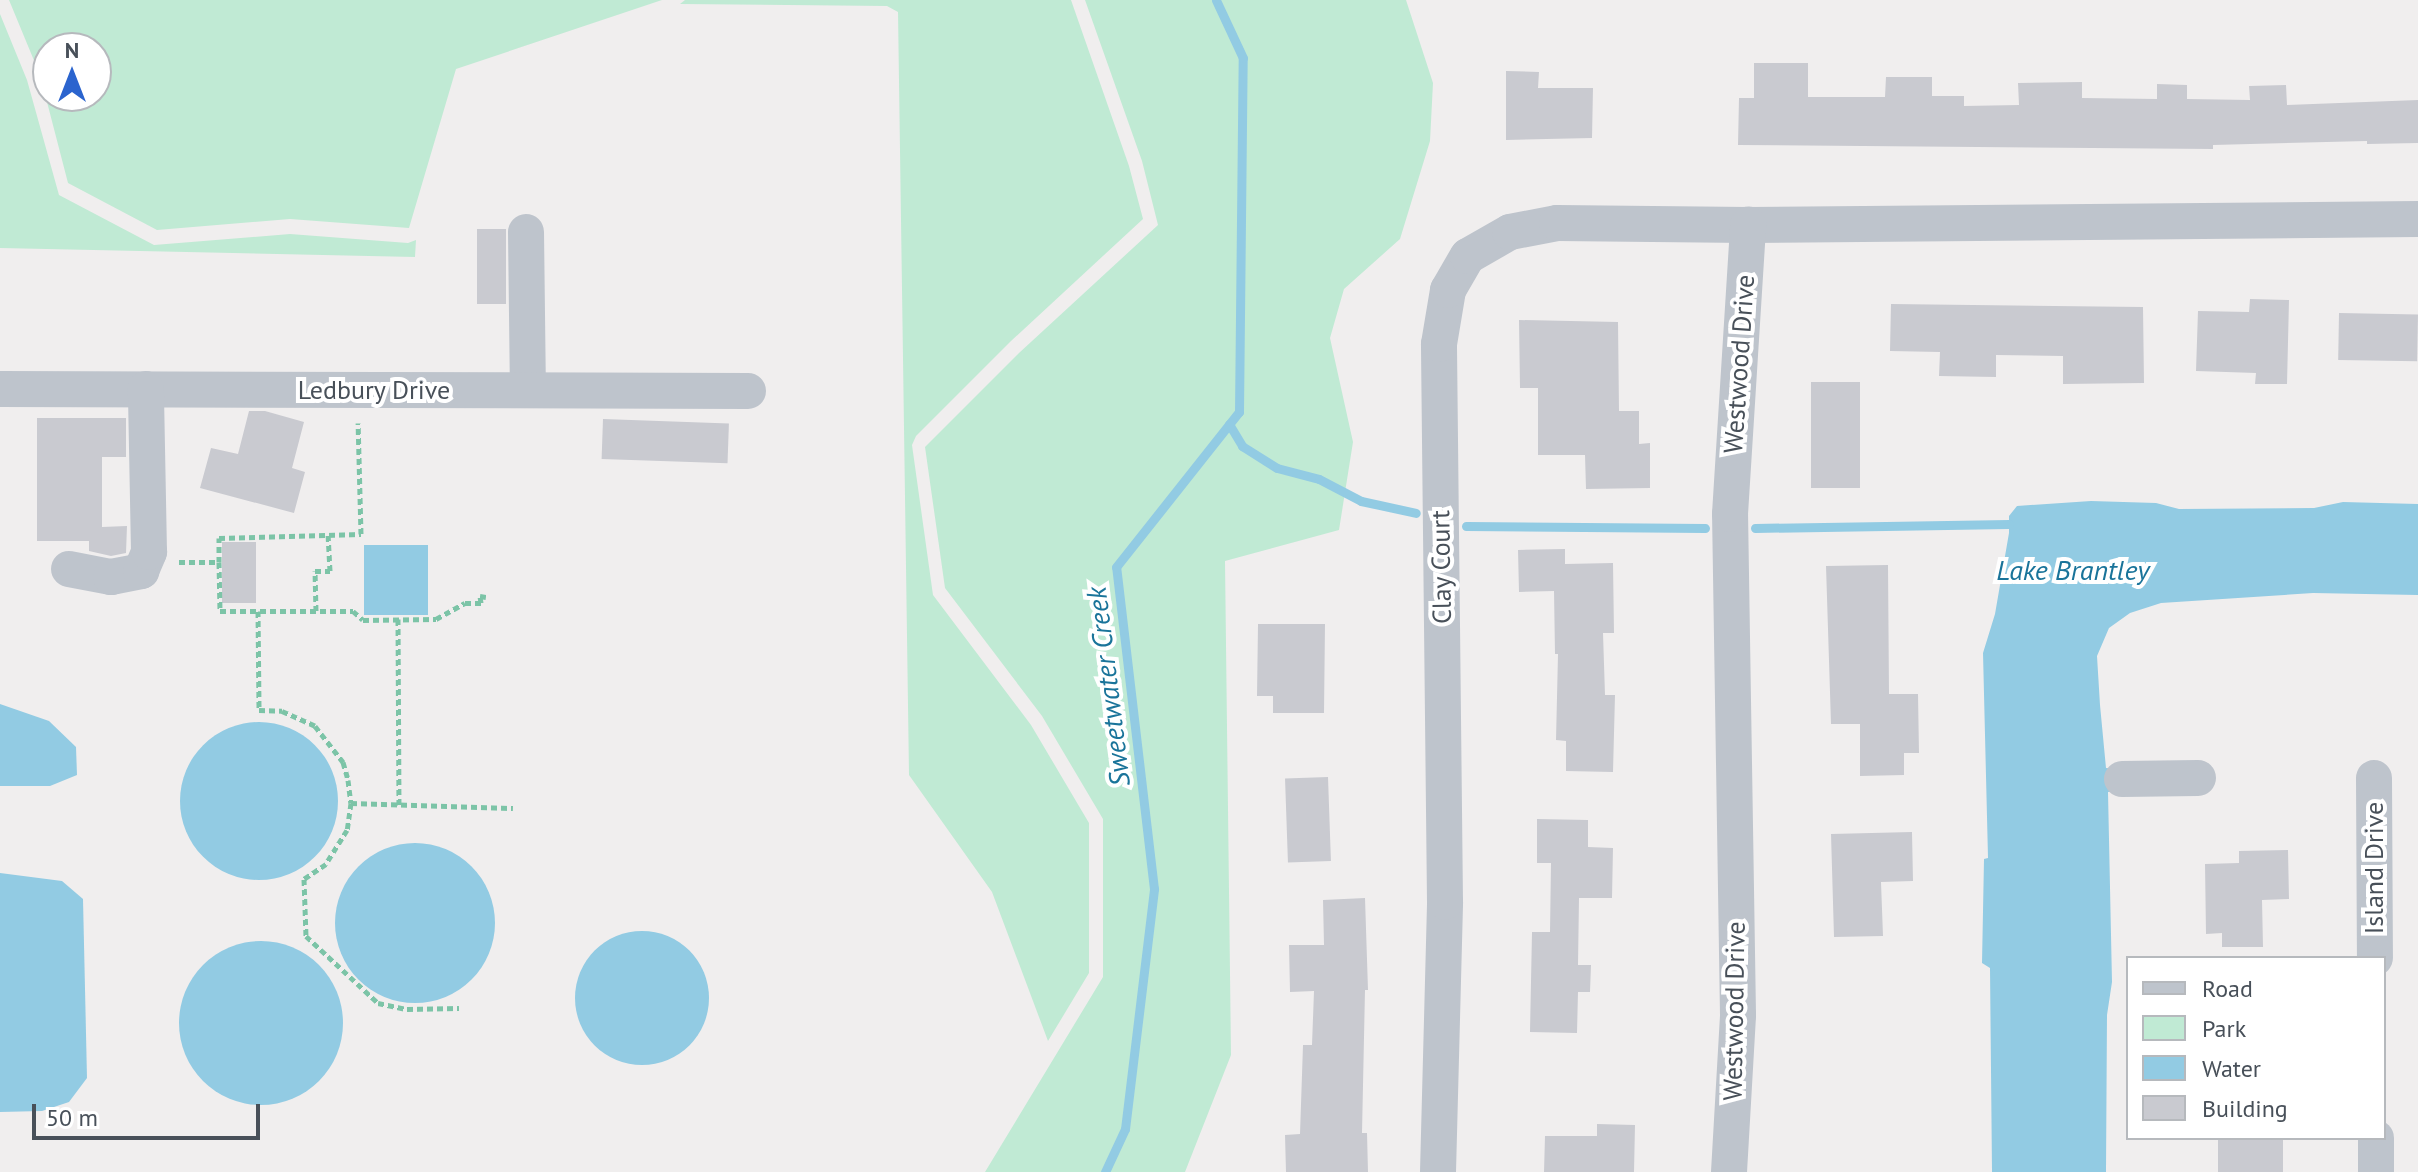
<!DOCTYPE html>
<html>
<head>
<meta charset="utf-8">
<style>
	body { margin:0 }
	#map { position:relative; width:2418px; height:1172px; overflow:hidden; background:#f0eeee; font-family:"PT Sans",sans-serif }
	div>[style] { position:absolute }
	.green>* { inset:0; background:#c0ead4 }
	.water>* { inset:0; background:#92cbe3; transform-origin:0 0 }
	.round { border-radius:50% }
	.stream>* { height:9px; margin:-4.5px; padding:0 4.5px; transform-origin:4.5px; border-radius:4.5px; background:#92cbe3 }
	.building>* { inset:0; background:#c9cad0; transform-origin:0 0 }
	.path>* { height:5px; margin-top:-2.5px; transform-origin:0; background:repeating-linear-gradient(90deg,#7cc4a7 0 6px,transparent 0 10px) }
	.minor>* { height:36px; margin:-18px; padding:0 18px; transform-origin:18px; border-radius:18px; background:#bec4cc }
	span { translate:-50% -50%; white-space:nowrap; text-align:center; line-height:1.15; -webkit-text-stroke:8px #fff; paint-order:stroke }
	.street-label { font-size:26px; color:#485059 }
	.water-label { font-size:28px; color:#1a749a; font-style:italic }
	.legend { position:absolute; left:2126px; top:956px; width:260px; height:184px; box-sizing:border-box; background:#fff; border:2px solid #b6b9bd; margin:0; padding:10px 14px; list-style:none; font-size:24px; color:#485059 }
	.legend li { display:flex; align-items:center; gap:16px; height:40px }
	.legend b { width:40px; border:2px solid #b6b9bd }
	.north { position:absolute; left:32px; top:32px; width:80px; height:80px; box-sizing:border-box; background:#fff; border:2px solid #b6b9bd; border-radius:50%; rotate:0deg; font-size:22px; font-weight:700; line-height:32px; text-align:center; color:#485059 }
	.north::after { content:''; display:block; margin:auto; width:28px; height:36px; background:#2b64ce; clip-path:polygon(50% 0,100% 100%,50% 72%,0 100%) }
	.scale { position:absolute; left:32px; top:1104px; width:228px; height:36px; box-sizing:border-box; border:4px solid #485059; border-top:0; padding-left:10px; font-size:24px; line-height:28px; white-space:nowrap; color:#485059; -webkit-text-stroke:6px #fff; paint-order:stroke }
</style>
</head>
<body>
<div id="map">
	<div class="green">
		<i style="clip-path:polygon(evenodd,9px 0,662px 0,456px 69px,409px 228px,290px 219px,157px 230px,68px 183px,40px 75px,9px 0,96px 48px,96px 96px,48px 96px,48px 48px,96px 48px)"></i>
		<i style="clip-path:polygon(685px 0,1071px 0,1129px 166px,1143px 219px,1011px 341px,916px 436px,912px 445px,933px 595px,1031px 725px,1089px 823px,1089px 973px,1048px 1041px,992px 892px,909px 775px,898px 12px,887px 6px,680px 4px)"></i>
		<i style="clip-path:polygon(1085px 0,1406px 0,1433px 83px,1430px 141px,1400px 239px,1344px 289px,1330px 338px,1353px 442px,1339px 530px,1225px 561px,1231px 1055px,1185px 1172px,985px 1172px,1103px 977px,1103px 819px,1042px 716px,945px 588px,925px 447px,1019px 353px,1158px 225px,1142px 161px)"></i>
		<i style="clip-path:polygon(0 14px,27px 80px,59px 195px,154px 245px,290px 234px,408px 243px,416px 240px,415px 257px,0 248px)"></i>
	</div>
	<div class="water">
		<i style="clip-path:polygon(2091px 501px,2156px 503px,2179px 509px,2314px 508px,2343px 502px,2418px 504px,2418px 595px,2313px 593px,2161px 603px,2130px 613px,2109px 628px,2097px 656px,2100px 705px,2106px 768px,2122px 769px,2122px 790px,2108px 792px,2112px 982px,2107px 1015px,2106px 1172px,1992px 1172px,1990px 968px,1982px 963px,1984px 859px,1988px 858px,1983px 653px,1995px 614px,2009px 533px,2009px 516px,2017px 506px)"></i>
		<i style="left:364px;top:545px;width:64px;height:70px"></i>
		<i style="clip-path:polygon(0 704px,49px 721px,76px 747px,77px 775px,50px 786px,0 786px)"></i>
		<i class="round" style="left:180px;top:722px;width:158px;height:158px"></i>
		<i class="round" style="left:335px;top:843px;width:160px;height:160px"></i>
		<i style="clip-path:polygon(0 873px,62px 881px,83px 899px,87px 1078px,69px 1102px,42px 1111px,0 1112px)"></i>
		<i class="round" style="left:575px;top:931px;width:134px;height:134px"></i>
		<i class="round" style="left:179px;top:941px;width:164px;height:164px"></i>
	</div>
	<div class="stream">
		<i style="left:1229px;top:424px;width:26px;rotate:59deg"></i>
		<i style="left:1242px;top:446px;width:41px;rotate:32.2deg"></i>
		<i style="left:1277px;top:468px;width:43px;rotate:14.7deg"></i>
		<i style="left:1319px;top:479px;width:47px;rotate:27.6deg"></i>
		<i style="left:1361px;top:501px;width:56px;rotate:12.3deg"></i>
		<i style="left:1466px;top:526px;width:239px;rotate:0.5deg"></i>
		<i style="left:1755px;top:528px;width:254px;rotate:-0.9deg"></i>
		<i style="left:1105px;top:1172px;width:47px;rotate:-65.1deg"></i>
		<i style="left:1125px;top:1129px;width:242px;rotate:-83.1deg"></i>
		<i style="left:1154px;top:889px;width:324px;rotate:-96.7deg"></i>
		<i style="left:1116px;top:567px;width:198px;rotate:-51.6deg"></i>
		<i style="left:1239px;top:412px;width:354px;rotate:-89.4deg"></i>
		<i style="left:1243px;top:58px;width:64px;rotate:-115deg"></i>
	</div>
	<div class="building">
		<i style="clip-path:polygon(1754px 63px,1808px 63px,1808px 97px,1885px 97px,1886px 77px,1932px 77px,1932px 96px,1964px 96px,1964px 106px,2019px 105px,2018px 83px,2082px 82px,2082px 98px,2157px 99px,2157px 84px,2187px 85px,2187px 99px,2250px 100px,2249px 86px,2286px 85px,2287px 105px,2418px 100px,2418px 143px,2367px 144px,2367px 141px,2213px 145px,2213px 149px,1738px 145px,1739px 98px,1754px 98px)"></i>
		<i style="clip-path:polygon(1506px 71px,1539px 72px,1538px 88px,1593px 88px,1592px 138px,1506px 140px)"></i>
		<i style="left:506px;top:229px;width:75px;height:29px;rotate:90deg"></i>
		<i style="clip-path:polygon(2250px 299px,2289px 300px,2287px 384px,2255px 384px,2256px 373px,2196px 371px,2198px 311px,2249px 312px)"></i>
		<i style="clip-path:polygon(1891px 304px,2143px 307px,2144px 383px,2063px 384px,2063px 356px,1996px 355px,1996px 377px,1939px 376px,1940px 352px,1890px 351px)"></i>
		<i style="left:2339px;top:313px;width:79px;height:47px;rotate:1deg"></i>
		<i style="clip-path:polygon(1519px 320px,1618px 322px,1619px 411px,1639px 411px,1639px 444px,1650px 443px,1650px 488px,1586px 489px,1585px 455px,1538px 455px,1538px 388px,1520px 388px)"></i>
		<i style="left:1811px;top:382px;width:49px;height:106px"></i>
		<i style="clip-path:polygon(249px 411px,265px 411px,304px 422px,292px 468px,305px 472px,294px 513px,200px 488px,211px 448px,238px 454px)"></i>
		<i style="clip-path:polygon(37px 418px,126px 418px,126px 457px,102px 457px,102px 527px,127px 526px,126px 553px,111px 556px,89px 551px,89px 541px,37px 541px)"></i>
		<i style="left:603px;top:419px;width:126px;height:40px;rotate:2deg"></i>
		<i style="left:222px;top:542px;width:34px;height:61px"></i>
		<i style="clip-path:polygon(1565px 549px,1565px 564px,1613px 563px,1614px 633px,1603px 633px,1605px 695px,1615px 695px,1613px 772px,1566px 771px,1566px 741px,1556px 740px,1558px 654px,1555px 654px,1554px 591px,1519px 592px,1518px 550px)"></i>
		<i style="clip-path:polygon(1888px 565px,1889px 694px,1918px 694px,1919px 753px,1904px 753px,1904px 775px,1860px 776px,1860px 724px,1831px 724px,1826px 566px)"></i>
		<i style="clip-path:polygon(1258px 624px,1325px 624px,1324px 713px,1273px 713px,1273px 696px,1257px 696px)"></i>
		<i style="left:1328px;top:777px;width:84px;height:43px;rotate:88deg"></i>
		<i style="clip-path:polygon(1537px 819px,1588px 820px,1588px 847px,1613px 848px,1612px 898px,1579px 898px,1578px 965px,1591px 965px,1590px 992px,1578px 992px,1577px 1033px,1530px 1032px,1532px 932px,1550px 932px,1551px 863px,1537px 863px)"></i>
		<i style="clip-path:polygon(1912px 832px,1913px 881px,1881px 882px,1883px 936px,1834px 937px,1831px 834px)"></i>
		<i style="clip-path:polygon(2288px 850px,2289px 899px,2262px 900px,2263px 947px,2222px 947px,2222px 933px,2206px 934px,2205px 864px,2239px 863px,2239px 851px)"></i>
		<i style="clip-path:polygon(1365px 898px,1368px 990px,1365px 990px,1362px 1133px,1367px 1133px,1368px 1172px,1286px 1172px,1285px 1135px,1300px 1134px,1303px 1045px,1312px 1045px,1314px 991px,1290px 992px,1289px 945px,1324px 945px,1323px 900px)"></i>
		<i style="clip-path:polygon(1597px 1124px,1635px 1125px,1634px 1172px,1544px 1172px,1545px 1136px,1597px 1136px)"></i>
		<i style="left:2218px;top:1138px;width:65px;height:34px"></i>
	</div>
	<div class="path">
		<i style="left:179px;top:562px;width:40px"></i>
		<i style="left:219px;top:562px;width:24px;rotate:-90deg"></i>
		<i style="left:219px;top:538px;width:142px;rotate:-1.6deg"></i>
		<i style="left:361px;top:534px;width:111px;rotate:-91.5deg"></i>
		<i style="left:219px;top:562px;width:49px;rotate:88.8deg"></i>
		<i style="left:220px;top:611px;width:133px"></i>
		<i style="left:353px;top:611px;width:13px;rotate:42deg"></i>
		<i style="left:363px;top:620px;width:73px;rotate:-0.8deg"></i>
		<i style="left:436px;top:619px;width:33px;rotate:-29deg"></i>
		<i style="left:465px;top:603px;width:16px"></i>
		<i style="left:481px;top:603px;width:7px;rotate:-98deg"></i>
		<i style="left:480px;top:596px;width:6px;rotate:9deg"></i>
		<i style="left:258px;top:611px;width:99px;rotate:89.4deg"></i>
		<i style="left:259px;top:710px;width:23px;rotate:2deg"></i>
		<i style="left:282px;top:711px;width:36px;rotate:24deg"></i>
		<i style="left:315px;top:726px;width:46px;rotate:52.1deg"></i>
		<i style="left:343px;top:762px;width:19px;rotate:74deg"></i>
		<i style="left:348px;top:780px;width:23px;rotate:83deg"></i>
		<i style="left:351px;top:803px;width:27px;rotate:98deg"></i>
		<i style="left:347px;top:830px;width:40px;rotate:122deg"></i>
		<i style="left:326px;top:864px;width:27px;rotate:146deg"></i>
		<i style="left:304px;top:879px;width:57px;rotate:88deg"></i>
		<i style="left:306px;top:936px;width:98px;rotate:42.9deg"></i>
		<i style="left:378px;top:1003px;width:30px;rotate:12deg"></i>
		<i style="left:407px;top:1009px;width:52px;rotate:-1.1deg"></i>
		<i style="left:316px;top:611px;width:40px;rotate:-91.4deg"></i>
		<i style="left:315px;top:571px;width:15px"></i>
		<i style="left:330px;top:571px;width:36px;rotate:-93deg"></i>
		<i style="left:398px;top:619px;width:186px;rotate:89.7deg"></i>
		<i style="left:351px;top:803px;width:162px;rotate:1.8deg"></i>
	</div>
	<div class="minor">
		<i style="left:526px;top:232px;width:158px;rotate:89.3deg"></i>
		<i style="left:0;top:389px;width:748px;rotate:0.15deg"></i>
		<i style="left:69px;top:569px;width:43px;rotate:10.8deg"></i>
		<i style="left:111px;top:577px;width:31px;rotate:-11deg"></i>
		<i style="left:141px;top:571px;width:21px;rotate:-67deg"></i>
		<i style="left:149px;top:552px;width:163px;rotate:-91.1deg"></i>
		<i style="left:2374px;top:778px;width:180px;rotate:89.7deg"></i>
		<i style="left:2122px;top:779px;width:76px;rotate:-0.8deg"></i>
		<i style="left:2376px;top:1138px;width:34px;rotate:90deg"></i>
		<i style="left:1438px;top:1172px;width:270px;rotate:-88.5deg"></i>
		<i style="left:1445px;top:902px;width:558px;rotate:-90.62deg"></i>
		<i style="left:1439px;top:344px;width:55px;rotate:-80.5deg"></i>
		<i style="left:1448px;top:290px;width:39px;rotate:-60deg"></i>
		<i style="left:1468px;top:256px;width:48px;rotate:-29.7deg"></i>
		<i style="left:1510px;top:232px;width:48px;rotate:-10.8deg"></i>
		<i style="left:1557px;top:223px;width:191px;rotate:0.6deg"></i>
		<i style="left:1748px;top:225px;width:670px;rotate:-0.51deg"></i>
		<i style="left:1729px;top:1172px;width:157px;rotate:-86.7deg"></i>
		<i style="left:1738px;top:1015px;width:501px;rotate:-90.91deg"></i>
		<i style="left:1730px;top:514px;width:290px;rotate:-86.4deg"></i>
	</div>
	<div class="street-label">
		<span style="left:1739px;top:364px;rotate:-86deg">Westwood Drive</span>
		<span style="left:374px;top:390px">Ledbury Drive</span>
		<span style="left:1441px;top:567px;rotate:-91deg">Clay Court</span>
		<span style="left:2374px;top:868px;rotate:-90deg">Island Drive</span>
		<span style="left:1734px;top:1011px;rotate:-89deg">Westwood Drive</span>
	</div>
	<div class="water-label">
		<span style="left:2073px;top:570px">Lake Brantley</span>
		<span style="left:1108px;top:687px;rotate:-97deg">Sweetwater Creek</span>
	</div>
	<ul class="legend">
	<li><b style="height:10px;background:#bec4cc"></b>Road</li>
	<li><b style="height:22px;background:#c0ead4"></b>Park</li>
	<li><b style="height:22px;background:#92cbe3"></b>Water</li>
	<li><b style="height:22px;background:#c9cad0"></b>Building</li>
	</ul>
	<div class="north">N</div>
	<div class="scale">50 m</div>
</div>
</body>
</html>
